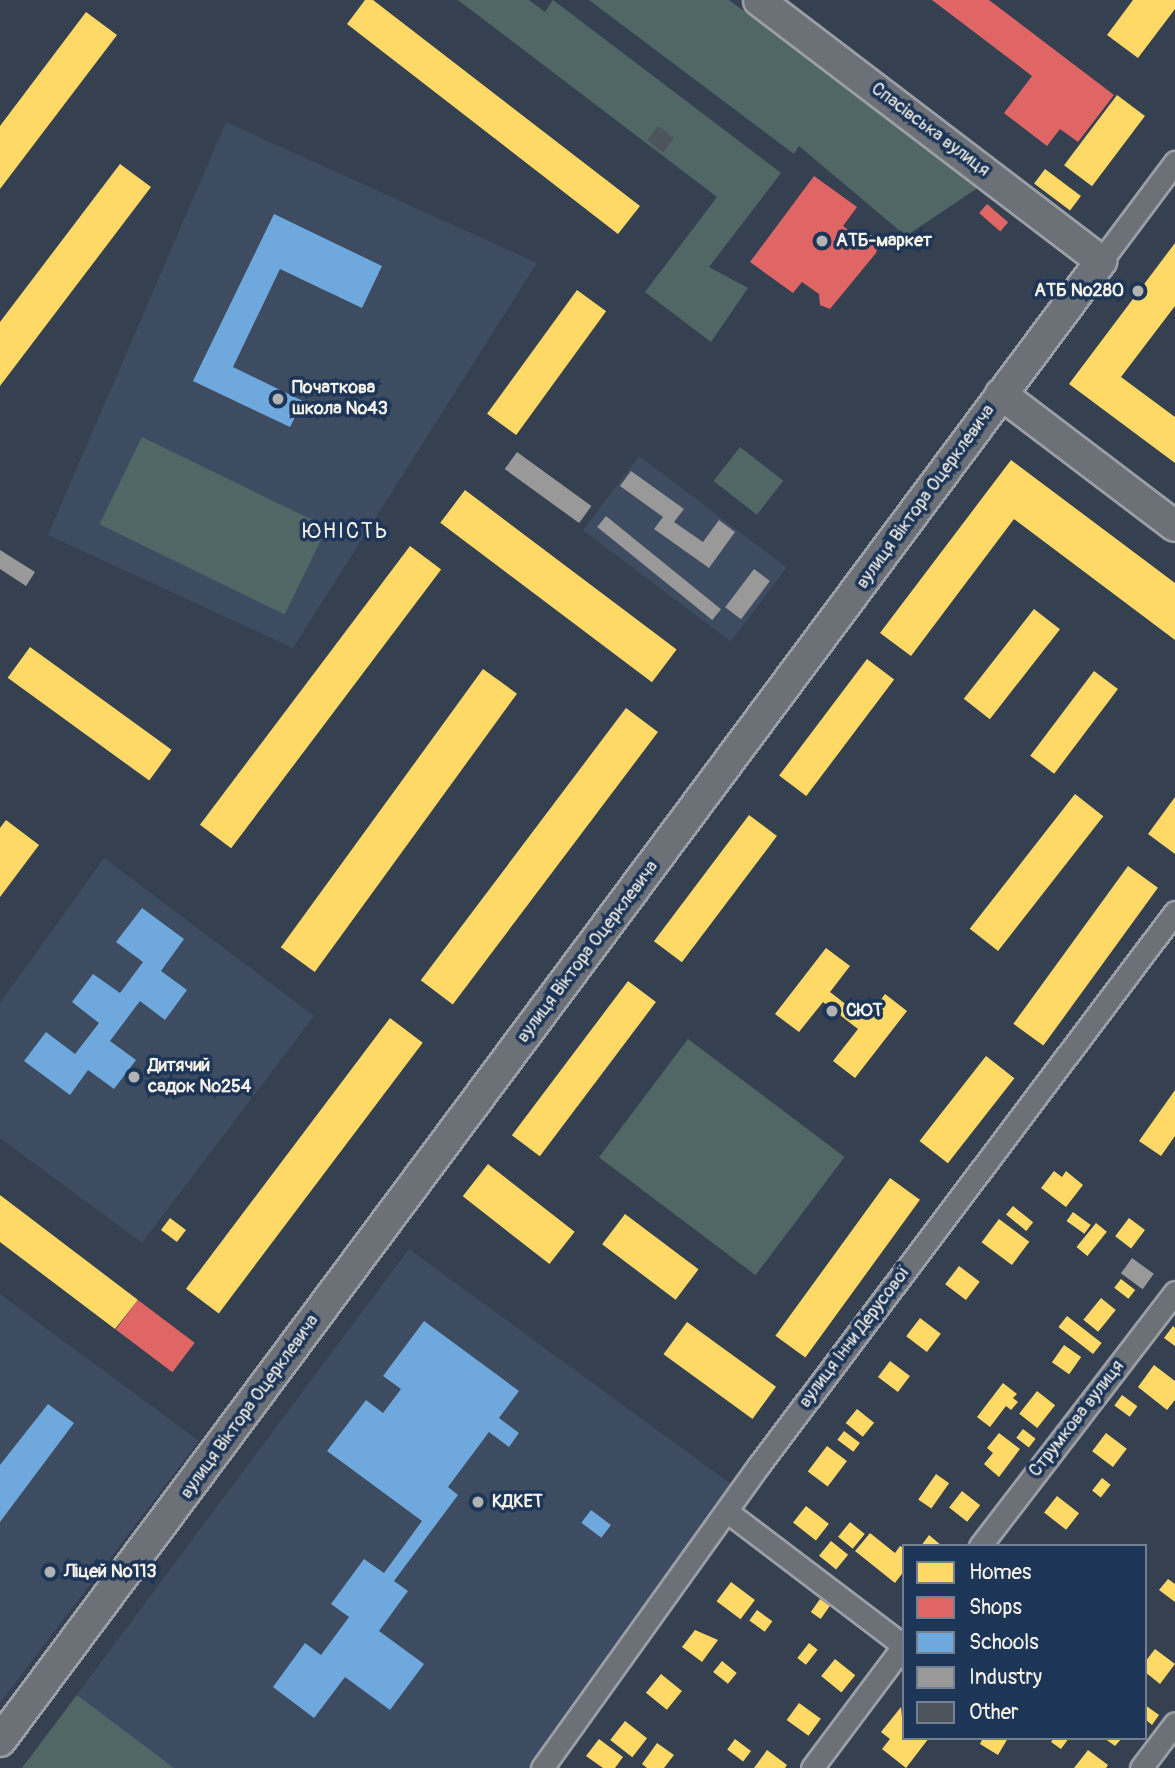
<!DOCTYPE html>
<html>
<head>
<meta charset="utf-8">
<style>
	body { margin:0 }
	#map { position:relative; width:1175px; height:1768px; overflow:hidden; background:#354050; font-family:Pangolin,sans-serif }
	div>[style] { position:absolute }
	.built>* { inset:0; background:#3d4c61; transform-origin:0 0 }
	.green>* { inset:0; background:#516766; transform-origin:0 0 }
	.homes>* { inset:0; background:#ffd966; transform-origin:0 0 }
	.shops>* { inset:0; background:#e06666; transform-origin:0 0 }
	.schools>* { inset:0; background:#6fa8dc; transform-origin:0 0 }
	.industry>* { inset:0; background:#999; transform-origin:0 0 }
	.building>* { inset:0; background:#4e545c; transform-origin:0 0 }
	.roads { filter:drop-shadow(2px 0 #9ca0a6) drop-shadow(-2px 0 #9ca0a6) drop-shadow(0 2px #9ca0a6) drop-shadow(0 -2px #9ca0a6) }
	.street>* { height:21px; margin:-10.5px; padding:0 10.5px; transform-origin:10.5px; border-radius:10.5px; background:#6c7077 }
	.secondary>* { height:30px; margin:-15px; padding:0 15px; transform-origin:15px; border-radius:15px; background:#6c7077 }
	.dots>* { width:19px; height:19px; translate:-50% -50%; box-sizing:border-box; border:4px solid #1d3557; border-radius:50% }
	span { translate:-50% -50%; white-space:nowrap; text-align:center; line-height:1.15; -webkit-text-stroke:7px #1d3557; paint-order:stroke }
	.street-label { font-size:18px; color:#f4f1e8 }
	.poi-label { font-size:18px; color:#f4f1e8; font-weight:700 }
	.left { translate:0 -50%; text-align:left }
	.right { translate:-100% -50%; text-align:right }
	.quarter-label { font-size:21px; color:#f4f1e8; letter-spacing:2px }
	.legend { position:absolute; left:902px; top:1544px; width:245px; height:196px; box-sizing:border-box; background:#1d3557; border:2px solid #738091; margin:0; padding:9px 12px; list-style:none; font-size:21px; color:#f4f1e8 }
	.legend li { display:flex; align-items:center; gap:14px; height:35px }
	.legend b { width:35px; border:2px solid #738091 }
</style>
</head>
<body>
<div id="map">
	<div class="built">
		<i style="clip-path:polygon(226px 122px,537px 263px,293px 648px,48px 535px)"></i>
		<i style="left:639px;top:456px;width:185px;height:93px;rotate:37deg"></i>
		<i style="clip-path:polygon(104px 858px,314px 1016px,142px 1243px,0 1138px,0 1003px)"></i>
		<i style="clip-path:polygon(409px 1249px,742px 1492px,542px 1768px,22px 1768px)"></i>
		<i style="clip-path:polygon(0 1294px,199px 1441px,0 1703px)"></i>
	</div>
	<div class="green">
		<i style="clip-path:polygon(458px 0,529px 0,545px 12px,553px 0,781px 173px,709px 267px,748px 288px,711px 342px,645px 292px,717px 197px)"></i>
		<i style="clip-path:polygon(589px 0,729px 0,979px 187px,906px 236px,799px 146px,794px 154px)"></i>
		<i style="left:142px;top:437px;width:206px;height:97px;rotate:26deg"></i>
		<i style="left:740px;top:447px;width:55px;height:43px;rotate:38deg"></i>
		<i style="left:688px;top:1039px;width:196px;height:148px;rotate:37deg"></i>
		<i style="clip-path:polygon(77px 1695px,174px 1768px,22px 1768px)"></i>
	</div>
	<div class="homes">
		<i style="clip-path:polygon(365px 0,373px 0,640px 206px,618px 234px,347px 24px)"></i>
		<i style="clip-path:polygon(1133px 0,1175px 0,1175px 9px,1138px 58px,1107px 35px)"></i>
		<i style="clip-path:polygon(86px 12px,117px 35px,0 189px,0 126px)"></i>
		<i style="left:1117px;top:95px;width:35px;height:88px;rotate:37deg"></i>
		<i style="clip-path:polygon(120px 164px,151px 187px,0 386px,0 322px)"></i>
		<i style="left:1045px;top:169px;width:45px;height:18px;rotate:37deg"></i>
		<i style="clip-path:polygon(1175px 243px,1175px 306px,1121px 377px,1175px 417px,1175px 463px,1069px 384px)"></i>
		<i style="left:577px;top:290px;width:36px;height:153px;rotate:36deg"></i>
		<i style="clip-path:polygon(1011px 460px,1175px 583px,1175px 640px,1014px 519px,911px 656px,880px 633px)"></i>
		<i style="left:465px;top:490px;width:265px;height:41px;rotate:37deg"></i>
		<i style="left:410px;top:546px;width:39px;height:349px;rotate:37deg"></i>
		<i style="left:1034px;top:609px;width:33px;height:114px;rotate:38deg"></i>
		<i style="left:30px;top:647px;width:175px;height:38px;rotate:36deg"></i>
		<i style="left:867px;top:659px;width:34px;height:146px;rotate:37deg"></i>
		<i style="left:483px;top:669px;width:42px;height:344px;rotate:36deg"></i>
		<i style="left:1094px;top:671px;width:30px;height:106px;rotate:37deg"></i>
		<i style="left:626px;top:708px;width:40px;height:341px;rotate:37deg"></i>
		<i style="left:1075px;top:794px;width:36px;height:171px;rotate:38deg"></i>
		<i style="clip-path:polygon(1175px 797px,1175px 854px,1148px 834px)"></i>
		<i style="left:749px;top:815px;width:35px;height:158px;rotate:37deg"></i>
		<i style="clip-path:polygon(6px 820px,39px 845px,0 897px,0 828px)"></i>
		<i style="left:1128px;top:866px;width:37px;height:195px;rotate:36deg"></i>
		<i style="clip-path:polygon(826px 948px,850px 966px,830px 992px,866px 1020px,885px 994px,907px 1011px,855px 1078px,833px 1061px,858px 1029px,823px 1002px,799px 1032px,775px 1014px)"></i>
		<i style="left:628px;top:981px;width:35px;height:193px;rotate:37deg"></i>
		<i style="left:390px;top:1018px;width:41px;height:339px;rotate:37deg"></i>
		<i style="left:986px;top:1056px;width:36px;height:108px;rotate:38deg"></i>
		<i style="clip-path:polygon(1175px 1090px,1175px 1136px,1161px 1156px,1139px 1141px)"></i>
		<i style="left:488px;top:1164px;width:110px;height:41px;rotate:38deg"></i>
		<i style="clip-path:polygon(1054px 1171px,1062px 1177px,1066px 1171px,1083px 1185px,1066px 1207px,1041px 1188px)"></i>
		<i style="left:890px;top:1178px;width:37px;height:195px;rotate:36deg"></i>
		<i style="clip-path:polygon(0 1195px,138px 1300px,115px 1329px,0 1242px)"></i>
		<i style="left:1013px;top:1206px;width:26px;height:11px;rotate:39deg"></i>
		<i style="left:1073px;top:1212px;width:22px;height:11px;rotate:36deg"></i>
		<i style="left:625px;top:1214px;width:92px;height:38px;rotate:37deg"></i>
		<i style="left:170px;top:1218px;width:20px;height:15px;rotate:37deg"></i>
		<i style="left:1129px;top:1218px;width:20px;height:23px;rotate:37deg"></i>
		<i style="left:999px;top:1219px;width:38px;height:29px;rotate:37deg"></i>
		<i style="left:1096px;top:1223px;width:14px;height:31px;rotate:39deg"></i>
		<i style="left:959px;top:1266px;width:26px;height:23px;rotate:37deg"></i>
		<i style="left:1121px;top:1279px;width:18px;height:11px;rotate:38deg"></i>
		<i style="left:1101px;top:1298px;width:19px;height:28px;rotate:39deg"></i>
		<i style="left:1067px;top:1316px;width:44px;height:14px;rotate:38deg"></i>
		<i style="left:920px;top:1318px;width:26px;height:23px;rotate:37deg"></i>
		<i style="left:687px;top:1322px;width:110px;height:40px;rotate:36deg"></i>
		<i style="clip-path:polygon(1173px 1326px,1175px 1328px,1175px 1346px,1164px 1338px)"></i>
		<i style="left:1064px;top:1345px;width:21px;height:21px;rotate:35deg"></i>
		<i style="left:890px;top:1361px;width:25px;height:20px;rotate:37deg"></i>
		<i style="clip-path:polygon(1154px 1365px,1175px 1381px,1175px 1400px,1167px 1410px,1138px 1387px)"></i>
		<i style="clip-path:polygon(1003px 1383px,1017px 1394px,1013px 1398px,1018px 1402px,1011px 1410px,1006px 1406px,990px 1427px,977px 1417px)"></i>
		<i style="left:1037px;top:1391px;width:23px;height:29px;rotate:38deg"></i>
		<i style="left:1122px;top:1395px;width:19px;height:13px;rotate:36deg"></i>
		<i style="left:857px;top:1409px;width:22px;height:18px;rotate:39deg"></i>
		<i style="left:1023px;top:1429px;width:16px;height:11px;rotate:38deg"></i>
		<i style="left:844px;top:1431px;width:20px;height:11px;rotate:37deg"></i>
		<i style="clip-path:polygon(999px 1433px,1020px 1449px,999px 1477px,984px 1464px,993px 1453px,987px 1448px)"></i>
		<i style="left:1106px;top:1433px;width:26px;height:23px;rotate:37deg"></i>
		<i style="left:827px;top:1446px;width:25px;height:32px;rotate:37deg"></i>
		<i style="left:936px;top:1474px;width:16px;height:31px;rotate:35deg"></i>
		<i style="left:1102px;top:1478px;width:11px;height:16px;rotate:38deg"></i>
		<i style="left:962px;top:1491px;width:23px;height:21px;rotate:38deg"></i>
		<i style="left:1057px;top:1496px;width:28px;height:21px;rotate:38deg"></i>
		<i style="left:806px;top:1506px;width:29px;height:21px;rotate:38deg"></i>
		<i style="left:850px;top:1522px;width:19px;height:19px;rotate:39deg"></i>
		<i style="clip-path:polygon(870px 1533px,895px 1553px,900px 1546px,904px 1548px,904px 1571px,895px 1583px,855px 1551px)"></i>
		<i style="clip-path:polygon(929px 1535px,942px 1546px,921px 1546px)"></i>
		<i style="left:831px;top:1541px;width:22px;height:19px;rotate:39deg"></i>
		<i style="clip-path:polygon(1168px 1579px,1175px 1584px,1175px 1602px,1159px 1590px)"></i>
		<i style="left:731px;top:1582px;width:30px;height:24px;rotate:37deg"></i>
		<i style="left:820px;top:1599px;width:12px;height:16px;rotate:35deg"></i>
		<i style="left:757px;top:1610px;width:19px;height:13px;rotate:36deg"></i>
		<i style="clip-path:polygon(695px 1630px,718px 1640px,702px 1662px,682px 1647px)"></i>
		<i style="left:809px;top:1643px;width:11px;height:19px;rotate:38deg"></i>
		<i style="clip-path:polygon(1155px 1649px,1175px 1664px,1160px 1684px,1145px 1672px,1145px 1662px)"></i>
		<i style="left:835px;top:1659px;width:26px;height:22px;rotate:39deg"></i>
		<i style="left:722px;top:1661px;width:19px;height:14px;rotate:39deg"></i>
		<i style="left:661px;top:1674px;width:27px;height:24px;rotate:39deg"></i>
		<i style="left:799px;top:1703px;width:27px;height:21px;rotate:36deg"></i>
		<i style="clip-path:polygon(1145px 1705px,1159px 1715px,1152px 1725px,1145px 1719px)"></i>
		<i style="clip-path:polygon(901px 1707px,904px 1738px,929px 1738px,906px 1768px,882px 1749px,890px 1739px,881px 1732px)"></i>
		<i style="left:625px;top:1721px;width:28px;height:24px;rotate:38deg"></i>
		<i style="clip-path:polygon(983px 1738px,1008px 1738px,998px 1755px,980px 1744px)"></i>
		<i style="clip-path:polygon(1054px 1738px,1069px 1738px,1061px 1749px,1051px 1742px)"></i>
		<i style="clip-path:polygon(1104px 1738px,1122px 1738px,1115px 1746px)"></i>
		<i style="clip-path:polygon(599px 1739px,623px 1757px,615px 1768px,603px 1768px,586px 1756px)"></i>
		<i style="left:735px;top:1739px;width:20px;height:13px;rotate:37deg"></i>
		<i style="clip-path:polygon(657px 1743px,674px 1755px,664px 1768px,647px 1768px,642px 1764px)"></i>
		<i style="clip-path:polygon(767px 1750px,787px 1765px,785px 1768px,754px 1768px)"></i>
		<i style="clip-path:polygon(1088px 1750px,1108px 1765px,1106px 1768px,1074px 1768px)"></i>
	</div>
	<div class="shops">
		<i style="clip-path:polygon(932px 0,989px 0,1114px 95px,1078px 142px,1060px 129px,1047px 146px,1004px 113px,1032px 76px)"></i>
		<i style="clip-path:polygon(814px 176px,857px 207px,843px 226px,860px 239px,871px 235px,879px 242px,876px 253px,830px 309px,820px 305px,819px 294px,802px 282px,793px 293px,750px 262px)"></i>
		<i style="left:987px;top:204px;width:28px;height:12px;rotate:41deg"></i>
		<i style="left:138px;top:1300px;width:71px;height:37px;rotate:37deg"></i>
	</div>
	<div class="schools">
		<i style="clip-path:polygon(274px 214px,382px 266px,362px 308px,280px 269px,233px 367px,303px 401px,290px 427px,193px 381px)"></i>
		<i style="clip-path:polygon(142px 908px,184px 939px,161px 971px,187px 990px,165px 1020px,140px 1001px,110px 1041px,136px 1060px,114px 1089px,88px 1070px,70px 1095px,24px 1061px,46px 1032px,75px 1054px,99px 1023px,72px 1002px,93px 974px,120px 993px,143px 962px,116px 942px)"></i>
		<i style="clip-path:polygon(424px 1321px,519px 1391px,499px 1418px,519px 1433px,509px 1447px,489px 1432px,448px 1487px,458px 1495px,394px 1581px,408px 1591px,379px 1631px,424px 1664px,390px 1710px,345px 1677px,314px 1718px,273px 1687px,305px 1643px,321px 1655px,349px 1617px,331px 1604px,364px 1559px,384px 1573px,422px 1521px,327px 1451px,366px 1400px,383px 1413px,401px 1389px,383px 1376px)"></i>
		<i style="clip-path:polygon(48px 1404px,74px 1423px,0 1522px,0 1465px)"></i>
		<i style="left:591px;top:1510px;width:25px;height:16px;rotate:37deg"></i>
	</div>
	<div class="industry">
		<i style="left:517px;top:452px;width:92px;height:21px;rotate:36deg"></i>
		<i style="clip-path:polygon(631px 471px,684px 509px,674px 522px,703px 542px,719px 520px,735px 532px,709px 568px,654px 529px,663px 517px,620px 486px)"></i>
		<i style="left:606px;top:516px;width:148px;height:14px;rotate:39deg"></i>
		<i style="clip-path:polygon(0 550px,35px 572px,26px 586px,0 569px)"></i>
		<i style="left:754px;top:569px;width:20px;height:48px;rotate:37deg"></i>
		<i style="left:1132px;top:1258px;width:27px;height:19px;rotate:36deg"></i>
	</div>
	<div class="building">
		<i style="left:658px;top:126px;width:20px;height:18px;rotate:37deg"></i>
	</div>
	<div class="roads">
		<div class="street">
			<i style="left:1101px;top:261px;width:124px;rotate:-53.2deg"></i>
			<i style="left:729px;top:1513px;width:218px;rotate:37.2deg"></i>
			<i style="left:980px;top:1546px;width:320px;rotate:-52.5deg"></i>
			<i style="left:542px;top:1768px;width:373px;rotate:-54.4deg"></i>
			<i style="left:759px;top:1465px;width:692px;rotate:-53.05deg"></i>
			<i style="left:812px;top:1768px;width:154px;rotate:-53.2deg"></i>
			<i style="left:1141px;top:1768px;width:56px;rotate:-52.9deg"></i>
		</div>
		<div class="secondary">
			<i style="left:1001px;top:394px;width:218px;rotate:37.2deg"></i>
			<i style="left:0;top:1741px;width:1845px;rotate:-53.35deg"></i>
			<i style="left:1101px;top:261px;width:430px;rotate:-142.7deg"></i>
		</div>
	</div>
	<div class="dots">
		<i style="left:822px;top:241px;background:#b1b3b3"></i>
		<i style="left:1138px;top:291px;background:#b1b3b3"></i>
		<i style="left:278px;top:399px;background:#b1b3b3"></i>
		<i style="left:832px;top:1011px;background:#b1b3b3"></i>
		<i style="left:134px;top:1077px;background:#b1b3b3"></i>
		<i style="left:478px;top:1502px;background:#b1b3b3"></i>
		<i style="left:50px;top:1572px;background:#b1b3b3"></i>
	</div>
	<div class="street-label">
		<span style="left:930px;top:130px;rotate:37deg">Спасівська вулиця</span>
		<span style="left:926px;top:497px;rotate:-54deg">вулиця Віктора Оцерклевича</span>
		<span style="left:588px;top:952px;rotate:-53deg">вулиця Віктора Оцерклевича</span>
		<span style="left:855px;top:1337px;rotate:-53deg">вулиця Інни Дерусової</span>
		<span style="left:250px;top:1407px;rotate:-54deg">вулиця Віктора Оцерклевича</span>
		<span style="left:1077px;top:1419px;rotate:-52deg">Струмкова вулиця</span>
	</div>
	<div class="poi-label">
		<span class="left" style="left:836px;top:241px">АТБ-маркет</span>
		<span class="right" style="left:1124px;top:291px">АТБ №280</span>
		<span class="left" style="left:292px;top:399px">Початкова<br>школа №43</span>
		<span class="left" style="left:846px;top:1011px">СЮТ</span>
		<span class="left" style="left:148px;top:1077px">Дитячий<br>садок №254</span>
		<span class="left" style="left:492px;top:1502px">КДКЕТ</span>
		<span class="left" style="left:64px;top:1572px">Ліцей №113</span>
	</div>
	<div class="quarter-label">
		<span style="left:346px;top:532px">ЮНІСТЬ</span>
	</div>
	<ul class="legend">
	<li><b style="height:19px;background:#ffd966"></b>Homes</li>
	<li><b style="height:19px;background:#e06666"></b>Shops</li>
	<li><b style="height:19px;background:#6fa8dc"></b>Schools</li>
	<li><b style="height:19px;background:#999"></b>Industry</li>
	<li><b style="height:19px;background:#4e545c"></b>Other</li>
	</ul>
</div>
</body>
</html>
